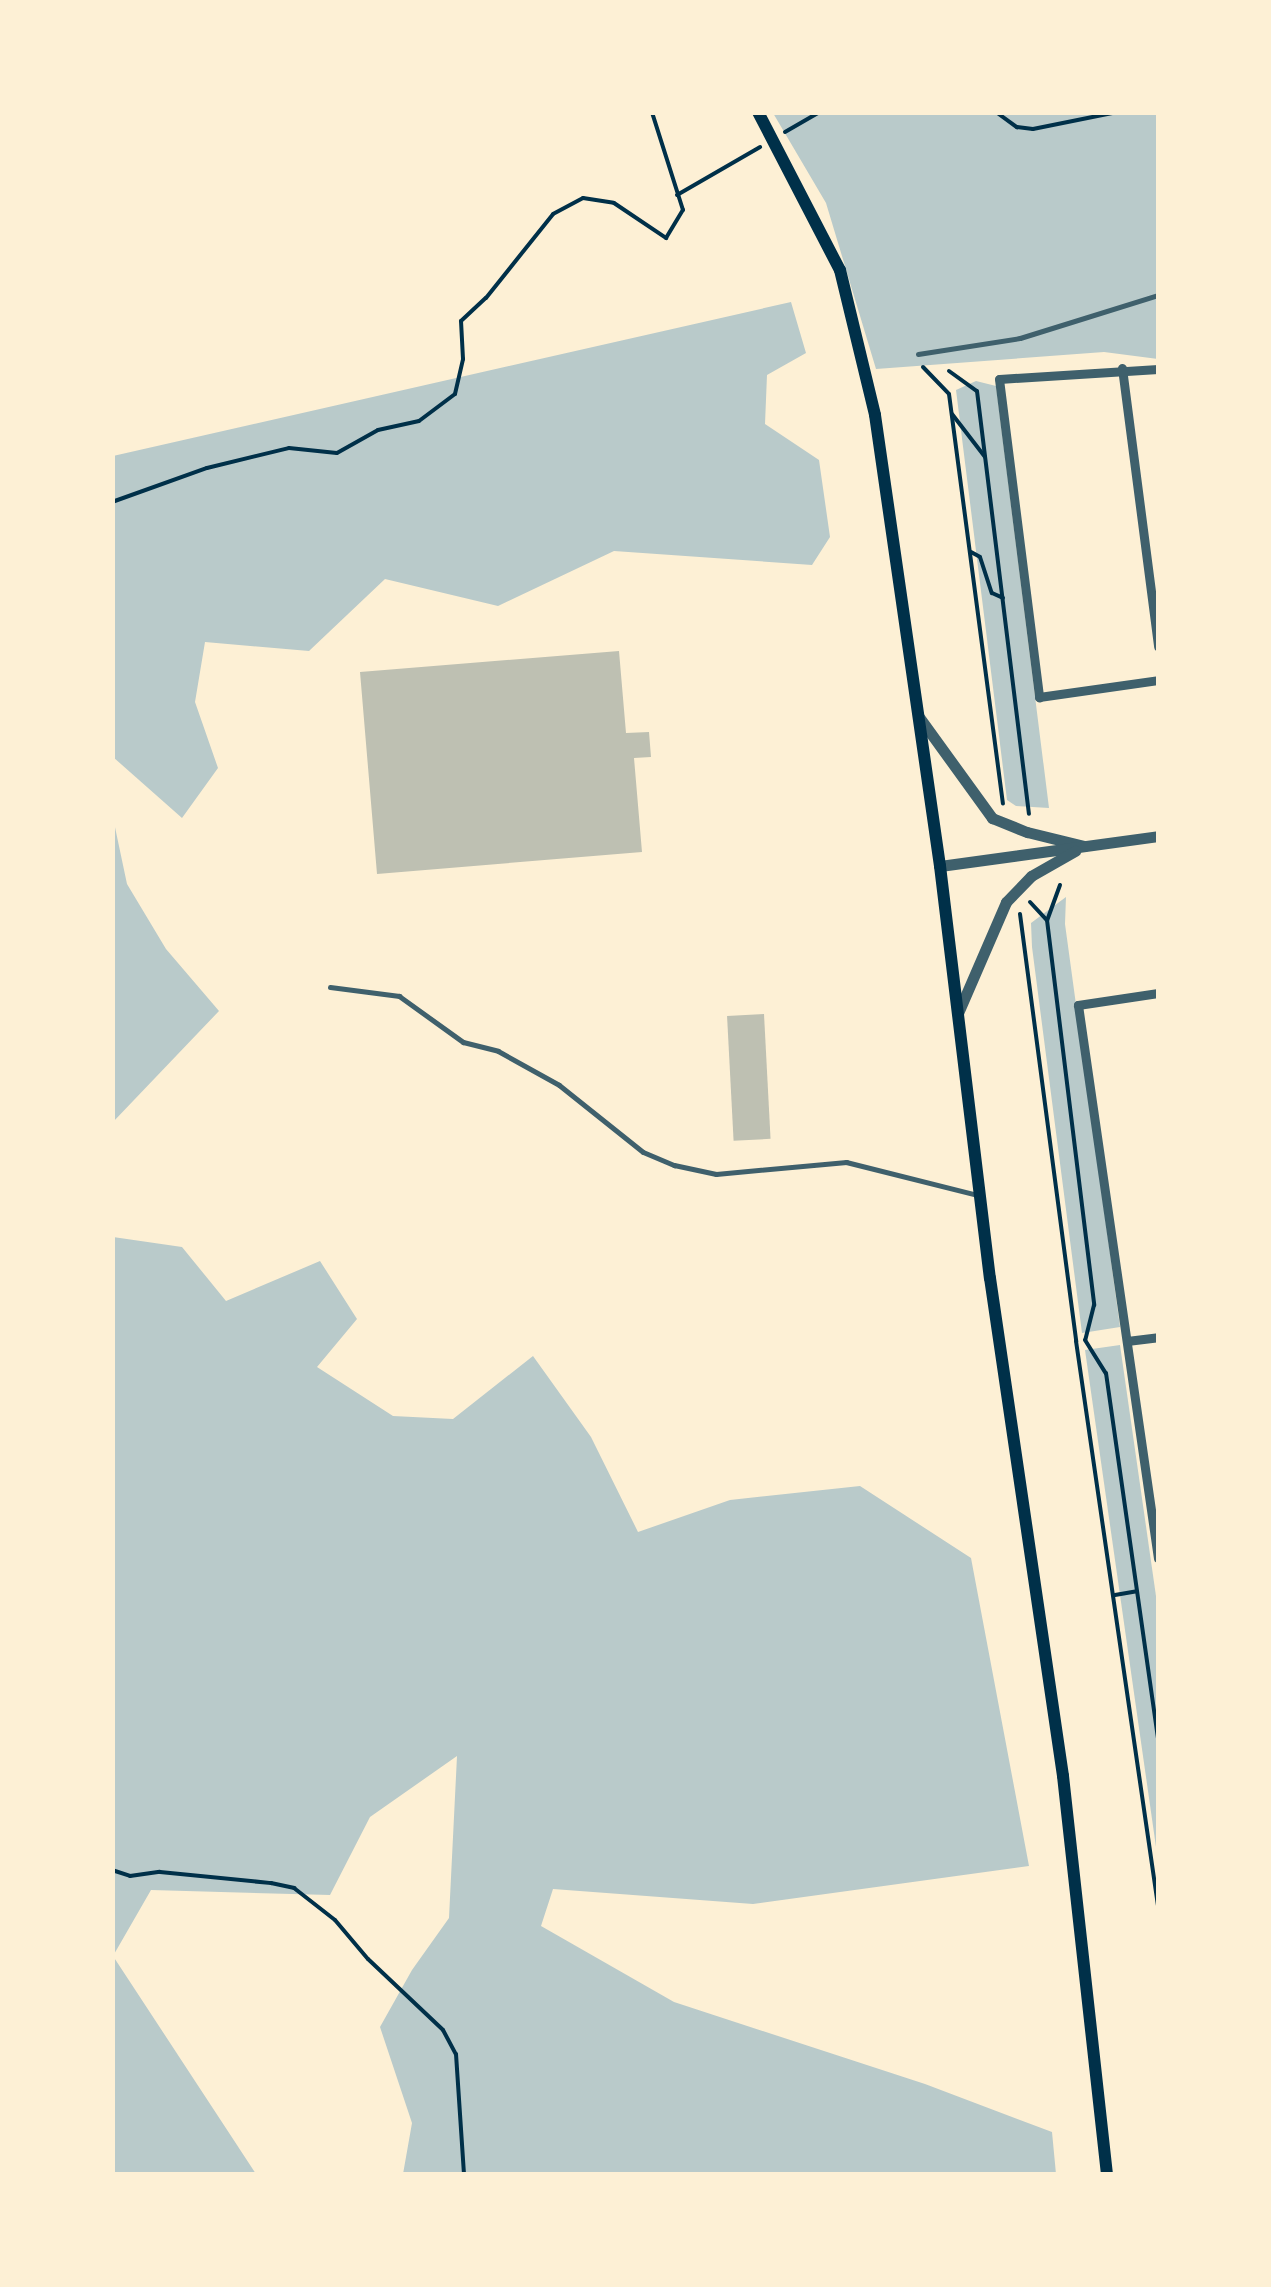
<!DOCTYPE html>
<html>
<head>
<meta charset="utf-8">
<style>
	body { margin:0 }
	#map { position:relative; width:1271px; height:2287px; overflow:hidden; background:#fdf0d5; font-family:"Roboto Condensed",sans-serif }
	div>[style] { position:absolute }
	.green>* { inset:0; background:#b9caca }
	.building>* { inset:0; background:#bec0b2; transform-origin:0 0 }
	.path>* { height:4px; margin:-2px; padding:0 2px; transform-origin:2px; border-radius:2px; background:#003049 }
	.service>* { height:5px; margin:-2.5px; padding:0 2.5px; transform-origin:2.5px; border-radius:2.5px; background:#3f606c }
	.minor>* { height:9px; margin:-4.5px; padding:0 4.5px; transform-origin:4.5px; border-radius:4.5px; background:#3f606c }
	.tertiary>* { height:11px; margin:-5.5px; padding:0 5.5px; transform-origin:5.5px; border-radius:5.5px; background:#3f606c }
	.secondary>* { height:12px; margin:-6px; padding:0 6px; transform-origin:6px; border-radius:6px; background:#003049 }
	span { translate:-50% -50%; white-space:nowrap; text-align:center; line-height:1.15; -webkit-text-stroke:9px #fdf0d5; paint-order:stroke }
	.frame { position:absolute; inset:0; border:115px solid #fdf0d5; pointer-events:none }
</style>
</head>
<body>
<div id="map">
	<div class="green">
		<i style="clip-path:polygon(773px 113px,1158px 113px,1158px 359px,1104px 352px,876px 369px,826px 203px)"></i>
		<i style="clip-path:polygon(791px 302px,806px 353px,767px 375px,765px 424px,819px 460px,830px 537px,812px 565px,614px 551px,498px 606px,385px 579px,309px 651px,205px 642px,195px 702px,218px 768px,182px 818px,113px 757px,113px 456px)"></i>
		<i style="clip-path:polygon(976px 381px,996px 386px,1049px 808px,1016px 806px,1007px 800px,956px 390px)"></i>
		<i style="clip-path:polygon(112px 813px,127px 884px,166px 949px,219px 1011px,113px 1122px)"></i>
		<i style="clip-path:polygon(1066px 897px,1065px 924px,1120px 1327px,1082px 1333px,1032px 947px,1031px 923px)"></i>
		<i style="clip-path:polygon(113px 1237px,182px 1247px,226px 1301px,320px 1261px,357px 1319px,317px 1367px,393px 1416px,453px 1419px,533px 1356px,591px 1437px,638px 1532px,730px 1500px,860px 1486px,971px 1558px,1029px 1866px,753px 1904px,553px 1889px,541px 1926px,674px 2002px,925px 2084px,1052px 2132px,1056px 2174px,403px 2174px,412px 2123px,380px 2027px,412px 1970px,449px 1918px,457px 1756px,370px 1817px,330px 1895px,151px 1890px,113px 1956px,256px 2174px,113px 2174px)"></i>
		<i style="clip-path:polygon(1120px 1345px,1158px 1610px,1158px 1861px,1085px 1350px)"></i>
	</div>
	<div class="building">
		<i style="clip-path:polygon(619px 651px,626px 733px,649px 732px,651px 757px,634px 758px,642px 852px,377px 874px,360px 672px)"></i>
		<i style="left:764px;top:1014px;width:125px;height:37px;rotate:87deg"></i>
	</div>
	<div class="path">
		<i style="left:996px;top:112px;width:26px;rotate:36deg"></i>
		<i style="left:1017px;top:127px;width:16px;rotate:7deg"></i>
		<i style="left:1033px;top:129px;width:86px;rotate:-11.4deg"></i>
		<i style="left:785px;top:132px;width:39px;rotate:-30deg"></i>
		<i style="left:677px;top:195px;width:96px;rotate:-30deg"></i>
		<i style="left:923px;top:367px;width:37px;rotate:46deg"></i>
		<i style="left:949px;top:394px;width:413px;rotate:82.5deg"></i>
		<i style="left:949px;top:371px;width:34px;rotate:36deg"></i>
		<i style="left:977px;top:391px;width:426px;rotate:83deg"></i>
		<i style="left:952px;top:414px;width:54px;rotate:52.5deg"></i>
		<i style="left:112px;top:502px;width:101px;rotate:-19.7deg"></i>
		<i style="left:207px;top:468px;width:84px;rotate:-13.7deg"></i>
		<i style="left:289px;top:448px;width:48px;rotate:5.9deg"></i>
		<i style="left:337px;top:453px;width:47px;rotate:-29.3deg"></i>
		<i style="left:378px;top:430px;width:42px;rotate:-12.4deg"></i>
		<i style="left:419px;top:421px;width:45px;rotate:-36.9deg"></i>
		<i style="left:455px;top:394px;width:36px;rotate:-77deg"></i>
		<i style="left:463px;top:359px;width:38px;rotate:-93deg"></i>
		<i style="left:461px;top:321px;width:34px;rotate:-43deg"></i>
		<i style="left:486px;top:298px;width:107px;rotate:-51.4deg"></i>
		<i style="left:553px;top:214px;width:34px;rotate:-28deg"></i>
		<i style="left:583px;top:198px;width:31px;rotate:9deg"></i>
		<i style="left:614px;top:203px;width:63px;rotate:33.9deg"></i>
		<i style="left:666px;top:238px;width:33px;rotate:-59deg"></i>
		<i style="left:683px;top:210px;width:103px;rotate:-107.6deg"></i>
		<i style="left:971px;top:552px;width:10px;rotate:29deg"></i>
		<i style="left:980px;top:557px;width:38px;rotate:72deg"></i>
		<i style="left:992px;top:593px;width:12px;rotate:24deg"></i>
		<i style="left:1060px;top:885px;width:37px;rotate:110deg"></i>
		<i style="left:1047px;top:920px;width:388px;rotate:83deg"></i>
		<i style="left:1094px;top:1305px;width:36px;rotate:104deg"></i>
		<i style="left:1085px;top:1340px;width:39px;rotate:58deg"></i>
		<i style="left:1106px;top:1373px;width:370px;rotate:81.9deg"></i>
		<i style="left:1030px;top:902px;width:25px;rotate:47deg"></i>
		<i style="left:1020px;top:914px;width:431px;rotate:82.5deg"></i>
		<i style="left:1076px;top:1341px;width:571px;rotate:81.74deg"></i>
		<i style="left:1115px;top:1595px;width:22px;rotate:-10deg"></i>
		<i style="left:112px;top:1870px;width:19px;rotate:18deg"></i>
		<i style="left:130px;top:1876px;width:30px;rotate:-8deg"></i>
		<i style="left:160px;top:1872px;width:112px;rotate:5.7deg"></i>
		<i style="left:271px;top:1883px;width:24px;rotate:12deg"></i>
		<i style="left:294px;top:1888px;width:52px;rotate:38deg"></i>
		<i style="left:335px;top:1920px;width:51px;rotate:49.8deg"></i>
		<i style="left:368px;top:1959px;width:103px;rotate:43.4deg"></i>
		<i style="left:443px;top:2030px;width:27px;rotate:62deg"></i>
		<i style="left:456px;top:2054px;width:120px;rotate:86.2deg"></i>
	</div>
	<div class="service">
		<i style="left:918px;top:354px;width:103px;rotate:-8.9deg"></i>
		<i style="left:1020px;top:338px;width:145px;rotate:-17.3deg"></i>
		<i style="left:330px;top:987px;width:70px;rotate:7.4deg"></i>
		<i style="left:399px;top:996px;width:79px;rotate:35.7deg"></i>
		<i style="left:463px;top:1042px;width:36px;rotate:14deg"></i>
		<i style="left:498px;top:1051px;width:70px;rotate:29.1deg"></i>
		<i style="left:559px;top:1085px;width:107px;rotate:38.6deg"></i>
		<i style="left:643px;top:1152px;width:34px;rotate:23deg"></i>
		<i style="left:674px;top:1165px;width:43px;rotate:12.1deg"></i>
		<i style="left:716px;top:1174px;width:131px;rotate:-5.3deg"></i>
		<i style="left:846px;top:1162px;width:135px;rotate:14.1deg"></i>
	</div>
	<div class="minor">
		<i style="left:1122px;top:368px;width:281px;rotate:82.6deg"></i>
		<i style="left:1158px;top:369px;width:159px;rotate:176.4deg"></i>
		<i style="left:999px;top:379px;width:321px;rotate:82.8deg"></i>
		<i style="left:1039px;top:697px;width:120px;rotate:-8.1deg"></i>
		<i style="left:1158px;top:993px;width:81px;rotate:171.5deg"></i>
		<i style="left:1078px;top:1005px;width:559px;rotate:81.77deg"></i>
		<i style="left:1127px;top:1341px;width:31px;rotate:-7deg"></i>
	</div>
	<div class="tertiary">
		<i style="left:919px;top:717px;width:125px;rotate:54.1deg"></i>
		<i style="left:992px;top:818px;width:38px;rotate:22deg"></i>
		<i style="left:1027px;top:832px;width:59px;rotate:13.8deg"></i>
		<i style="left:940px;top:866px;width:220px;rotate:-7.8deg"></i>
		<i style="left:958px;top:1013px;width:121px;rotate:-66.6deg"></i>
		<i style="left:1006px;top:902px;width:36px;rotate:-46deg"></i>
		<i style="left:1031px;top:876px;width:51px;rotate:-29.6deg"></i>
	</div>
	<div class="secondary">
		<i style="left:758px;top:112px;width:178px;rotate:62.6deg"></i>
		<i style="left:840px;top:270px;width:149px;rotate:76.4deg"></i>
		<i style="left:875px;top:415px;width:456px;rotate:81.8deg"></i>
		<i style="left:940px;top:866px;width:415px;rotate:83.1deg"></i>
		<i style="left:990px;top:1278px;width:503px;rotate:81.66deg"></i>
		<i style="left:1063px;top:1776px;width:400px;rotate:83.7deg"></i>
	</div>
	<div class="frame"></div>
</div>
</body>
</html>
